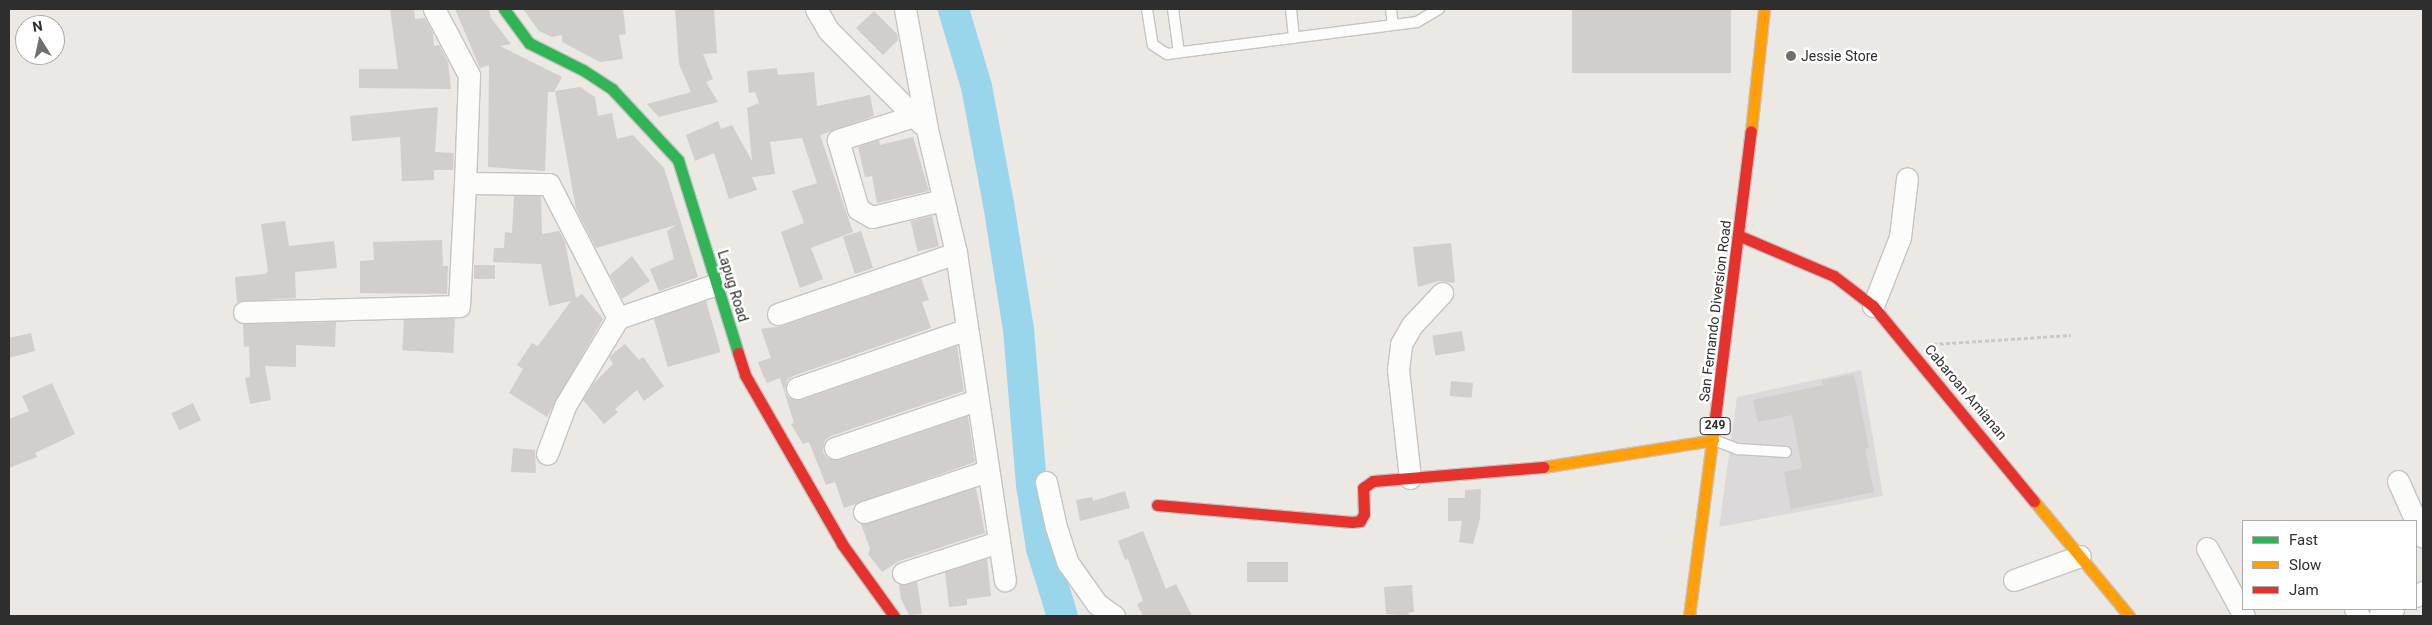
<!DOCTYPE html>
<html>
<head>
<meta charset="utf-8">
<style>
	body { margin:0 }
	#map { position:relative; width:2432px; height:625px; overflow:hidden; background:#ece8e4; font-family:Roboto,sans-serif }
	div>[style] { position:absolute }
	.industrial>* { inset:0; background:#dcd9db }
	.river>* { height:31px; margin:-15.5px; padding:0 15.5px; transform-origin:15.5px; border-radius:15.5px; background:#99d6ec }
	.building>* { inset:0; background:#d1cecb; transform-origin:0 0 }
	.path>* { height:3px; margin-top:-1.5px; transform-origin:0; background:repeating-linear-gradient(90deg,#c9c9c8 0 4px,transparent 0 6.5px) }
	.roads { filter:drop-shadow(1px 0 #c5c4c5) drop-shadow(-1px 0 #c5c4c5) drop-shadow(0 1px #c5c4c5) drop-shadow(0 -1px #c5c4c5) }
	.lane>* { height:10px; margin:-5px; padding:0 5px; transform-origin:5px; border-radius:5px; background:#fcfcfb }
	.street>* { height:21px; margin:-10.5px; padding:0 10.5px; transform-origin:10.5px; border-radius:10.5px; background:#fcfcfb }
	.fast>* { height:11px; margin:-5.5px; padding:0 5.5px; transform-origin:5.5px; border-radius:5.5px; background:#30b455 }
	.slow>* { height:11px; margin:-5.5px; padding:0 5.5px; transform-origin:5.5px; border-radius:5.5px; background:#ff9f0a }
	.jam>* { height:11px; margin:-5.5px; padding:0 5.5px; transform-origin:5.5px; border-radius:5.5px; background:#e5322d }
	.dots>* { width:14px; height:14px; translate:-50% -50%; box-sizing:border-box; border:2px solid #fff; border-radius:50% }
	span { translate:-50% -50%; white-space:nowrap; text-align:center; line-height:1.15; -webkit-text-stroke:5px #fff; paint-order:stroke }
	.shield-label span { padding:1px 4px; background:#fff; border:1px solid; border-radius:4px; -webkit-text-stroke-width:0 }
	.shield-label { font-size:12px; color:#2e2e2e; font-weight:700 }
	.poi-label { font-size:14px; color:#2e2e2e }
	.left { translate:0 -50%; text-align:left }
	.street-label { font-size:14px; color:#2e2e2e }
	.frame { position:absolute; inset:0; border:10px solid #2e2e2e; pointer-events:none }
	.legend { position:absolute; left:2242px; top:520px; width:175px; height:90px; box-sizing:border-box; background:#fff; border:1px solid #ababab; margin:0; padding:6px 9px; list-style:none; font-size:15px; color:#2e2e2e }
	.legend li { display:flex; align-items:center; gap:10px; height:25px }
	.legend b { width:25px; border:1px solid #ababab }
	.north { position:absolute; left:15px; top:15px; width:50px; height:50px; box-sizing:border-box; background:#fff; border:1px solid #ababab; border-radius:50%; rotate:350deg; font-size:14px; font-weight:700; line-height:20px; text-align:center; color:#2e2e2e }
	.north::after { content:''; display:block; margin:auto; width:18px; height:22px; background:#706f6e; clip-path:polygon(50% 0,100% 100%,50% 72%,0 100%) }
</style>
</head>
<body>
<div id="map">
	<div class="industrial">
		<i style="clip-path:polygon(1861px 370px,1883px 496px,1719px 527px,1737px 397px)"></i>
	</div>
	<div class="river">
		<i style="left:953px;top:9px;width:80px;rotate:73.4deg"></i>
		<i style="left:976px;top:86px;width:119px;rotate:79.4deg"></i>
		<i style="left:998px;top:203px;width:128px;rotate:81deg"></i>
		<i style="left:1018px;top:329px;width:156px;rotate:85.2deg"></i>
		<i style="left:1031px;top:484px;width:65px;rotate:81.1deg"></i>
		<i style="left:1041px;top:548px;width:71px;rotate:72.8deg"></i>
	</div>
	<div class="building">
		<i style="clip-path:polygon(390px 9px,414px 9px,415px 19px,425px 18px,433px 33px,434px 46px,439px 45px,448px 62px,451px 89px,359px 88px,359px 69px,398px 69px)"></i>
		<i style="clip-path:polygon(455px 9px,489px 9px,491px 18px,511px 44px,500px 46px,562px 77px,554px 92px,548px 92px,545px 171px,488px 167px,489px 65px,480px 68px)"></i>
		<i style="clip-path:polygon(523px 9px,623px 9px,626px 34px,619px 35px,623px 59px,600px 62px,562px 42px,562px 35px,552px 37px,539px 31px)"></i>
		<i style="clip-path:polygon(675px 9px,714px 9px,717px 53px,703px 54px,713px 79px,706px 82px,718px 102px,659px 117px,647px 104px,691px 92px,679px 64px)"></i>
		<i style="left:1572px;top:9px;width:159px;height:64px"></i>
		<i style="clip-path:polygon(874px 11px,897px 34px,898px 40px,883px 55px,856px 28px)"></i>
		<i style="clip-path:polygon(777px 68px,778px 75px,814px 72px,817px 106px,870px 95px,874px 116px,820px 135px,853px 232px,811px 248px,823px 279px,800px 288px,781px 232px,804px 223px,792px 191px,817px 183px,802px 138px,770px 142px,775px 174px,752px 177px,757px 190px,729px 199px,714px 153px,695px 161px,686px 135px,718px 121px,721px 129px,732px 125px,752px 161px,747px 108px,759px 103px,755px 92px,749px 93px,747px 71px)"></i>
		<i style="clip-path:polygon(580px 87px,595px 97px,598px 116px,612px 113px,617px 139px,633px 135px,664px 168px,698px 277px,659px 291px,650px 269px,674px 259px,667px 231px,676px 225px,596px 248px,576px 209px,555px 91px)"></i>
		<i style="clip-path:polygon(438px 107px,435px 152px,454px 153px,453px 170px,434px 170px,434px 180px,402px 181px,400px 137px,352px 141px,350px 116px)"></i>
		<i style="clip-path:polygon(913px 137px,929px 191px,877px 203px,872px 176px,865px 177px,858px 147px,879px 140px,880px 145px)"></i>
		<i style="clip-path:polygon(514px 196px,541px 196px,542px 234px,559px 231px,565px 242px,576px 298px,582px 294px,603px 319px,547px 417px,509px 393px,523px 369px,517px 365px,532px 343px,538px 346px,571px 301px,549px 306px,541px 264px,493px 262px,494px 248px,504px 248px,505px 232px,512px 233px)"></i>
		<i style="left:932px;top:216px;width:31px;height:22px;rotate:77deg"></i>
		<i style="clip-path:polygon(285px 221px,289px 246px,334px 241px,337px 268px,295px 272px,296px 298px,237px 302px,235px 277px,265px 274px,268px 271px,261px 224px)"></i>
		<i style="left:861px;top:231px;width:39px;height:19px;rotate:72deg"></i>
		<i style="clip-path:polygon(442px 240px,443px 266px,448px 266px,447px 294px,360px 293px,360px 261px,374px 260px,373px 242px)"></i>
		<i style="clip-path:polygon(1451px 243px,1455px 283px,1439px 281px,1418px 287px,1413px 247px)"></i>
		<i style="clip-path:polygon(632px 256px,650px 281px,622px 299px,610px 275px)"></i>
		<i style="left:474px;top:265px;width:21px;height:14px"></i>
		<i style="clip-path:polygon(921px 278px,929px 300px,922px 302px,931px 328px,793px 376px,787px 380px,785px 392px,789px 398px,801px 400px,957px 346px,964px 391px,831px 436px,825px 440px,823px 452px,827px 458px,839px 460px,968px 416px,975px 462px,844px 508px,835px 482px,826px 485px,809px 442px,803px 444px,791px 424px,794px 423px,780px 378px,767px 383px,762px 373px,758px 362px,771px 358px,761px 329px,782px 326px)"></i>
		<i style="left:706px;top:301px;width:53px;height:55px;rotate:74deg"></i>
		<i style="left:455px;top:319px;width:34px;height:51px;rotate:93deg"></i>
		<i style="clip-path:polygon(336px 322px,335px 347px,296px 345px,296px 367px,265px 366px,271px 400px,250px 404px,245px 378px,250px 377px,249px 346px,244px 347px,243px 324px)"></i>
		<i style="left:1462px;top:331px;width:20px;height:30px;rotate:81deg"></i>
		<i style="clip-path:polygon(31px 333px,35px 351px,9px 358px,9px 338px)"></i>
		<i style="clip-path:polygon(625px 344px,639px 360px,643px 357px,664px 386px,644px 401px,637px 390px,615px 409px,618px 412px,604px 424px,583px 400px,593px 384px,613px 364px,609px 357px)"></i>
		<i style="clip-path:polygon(1854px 374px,1869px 448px,1865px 449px,1874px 492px,1791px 509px,1784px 472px,1802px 468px,1792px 415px,1758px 422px,1753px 400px,1823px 385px,1822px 380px)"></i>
		<i style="left:1451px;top:381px;width:22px;height:15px;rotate:5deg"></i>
		<i style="clip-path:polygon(52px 383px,75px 434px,35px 453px,37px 457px,9px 468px,9px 419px,29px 411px,22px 396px)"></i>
		<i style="left:193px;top:403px;width:19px;height:24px;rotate:65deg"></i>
		<i style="clip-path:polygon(513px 448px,535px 450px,536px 473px,511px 472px)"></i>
		<i style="clip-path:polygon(976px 488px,985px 533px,899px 561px,882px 572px,868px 554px,870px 549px,861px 524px)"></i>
		<i style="clip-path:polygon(1481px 489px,1480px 519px,1473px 544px,1459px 542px,1462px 521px,1448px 521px,1448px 498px,1465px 498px,1465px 490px)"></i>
		<i style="clip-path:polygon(1125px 491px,1130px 508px,1080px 521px,1076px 500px,1092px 497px,1093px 501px)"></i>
		<i style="clip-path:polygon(1143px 531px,1166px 589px,1176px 584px,1192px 616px,1143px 616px,1137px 604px,1143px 601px,1128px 559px,1125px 560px,1118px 541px)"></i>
		<i style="clip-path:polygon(987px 559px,991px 596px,967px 599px,967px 605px,949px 607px,945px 572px)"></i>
		<i style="left:1247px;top:562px;width:41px;height:20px"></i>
		<i style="clip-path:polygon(917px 582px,922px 614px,909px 615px,901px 599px,899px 585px)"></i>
		<i style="clip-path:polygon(1412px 585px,1414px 612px,1408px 613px,1409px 616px,1386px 614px,1384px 587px)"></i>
	</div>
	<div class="path">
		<i style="left:1933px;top:344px;width:138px;rotate:-3.7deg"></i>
	</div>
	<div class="roads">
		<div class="lane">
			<i style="left:1147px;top:9px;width:36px;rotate:81deg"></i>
			<i style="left:1153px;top:45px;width:17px;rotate:33deg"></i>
			<i style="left:1167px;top:54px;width:252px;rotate:-7.3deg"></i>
			<i style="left:1417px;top:22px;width:26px;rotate:-31deg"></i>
			<i style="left:1173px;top:9px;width:44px;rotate:82.2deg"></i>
			<i style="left:1291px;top:9px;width:29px;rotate:84deg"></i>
			<i style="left:1391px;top:9px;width:16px;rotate:83deg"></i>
			<i style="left:1714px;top:440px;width:26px;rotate:21deg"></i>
			<i style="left:1738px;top:449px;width:48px;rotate:3.6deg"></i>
		</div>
		<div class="street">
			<i style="left:434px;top:9px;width:75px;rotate:62.1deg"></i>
			<i style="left:469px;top:75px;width:108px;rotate:92.1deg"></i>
			<i style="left:465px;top:183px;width:84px;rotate:0.7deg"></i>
			<i style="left:549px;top:184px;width:151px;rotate:62.8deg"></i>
			<i style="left:618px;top:318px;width:103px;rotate:121.1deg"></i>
			<i style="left:565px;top:406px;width:51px;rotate:110.6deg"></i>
			<i style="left:816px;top:9px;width:24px;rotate:60deg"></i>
			<i style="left:828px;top:30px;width:133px;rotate:45deg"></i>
			<i style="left:905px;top:9px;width:122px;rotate:79.6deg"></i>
			<i style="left:927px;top:129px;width:127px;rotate:76.8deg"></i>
			<i style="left:956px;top:253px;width:331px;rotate:81.5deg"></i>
			<i style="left:914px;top:116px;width:80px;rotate:162.5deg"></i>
			<i style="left:838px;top:140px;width:72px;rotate:73.8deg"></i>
			<i style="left:858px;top:209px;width:16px;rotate:30deg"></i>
			<i style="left:872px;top:217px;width:73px;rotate:-13.5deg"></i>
			<i style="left:1873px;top:306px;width:74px;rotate:-68.6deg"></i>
			<i style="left:1900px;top:237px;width:59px;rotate:-83.2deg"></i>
			<i style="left:244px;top:312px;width:215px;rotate:-1.6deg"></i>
			<i style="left:459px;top:306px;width:123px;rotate:-87.2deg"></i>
			<i style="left:778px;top:314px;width:188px;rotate:-18.9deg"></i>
			<i style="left:618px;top:318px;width:105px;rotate:-19deg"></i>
			<i style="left:797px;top:388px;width:180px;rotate:-19.1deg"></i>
			<i style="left:835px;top:448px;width:150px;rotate:-18.7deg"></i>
			<i style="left:1410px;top:478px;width:109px;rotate:-96.3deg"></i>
			<i style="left:1398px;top:370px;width:26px;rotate:-83deg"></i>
			<i style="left:1401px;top:344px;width:22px;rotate:-60deg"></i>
			<i style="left:1412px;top:325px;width:44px;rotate:-46.8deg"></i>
			<i style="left:2398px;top:481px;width:61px;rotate:65.9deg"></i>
			<i style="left:1046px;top:482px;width:46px;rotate:77.5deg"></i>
			<i style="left:1056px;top:527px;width:38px;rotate:72deg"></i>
			<i style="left:1068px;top:563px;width:50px;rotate:54.7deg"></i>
			<i style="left:1097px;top:604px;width:21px;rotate:35deg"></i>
			<i style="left:864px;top:512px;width:130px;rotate:-18.4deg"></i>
			<i style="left:2207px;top:548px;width:77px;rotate:61.4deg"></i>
			<i style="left:903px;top:573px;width:100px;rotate:-18.1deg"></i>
			<i style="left:2014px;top:580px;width:70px;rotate:-20deg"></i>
			<i style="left:2416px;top:596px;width:8px;rotate:-30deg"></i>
			<i style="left:2355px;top:609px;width:8px;rotate:60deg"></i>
			<i style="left:2379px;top:616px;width:16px;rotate:-27deg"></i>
		</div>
		<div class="fast">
			<i style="left:504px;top:9px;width:42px;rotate:53.7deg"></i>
			<i style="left:529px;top:43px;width:60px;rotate:26.6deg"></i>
			<i style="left:583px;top:70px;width:35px;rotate:33deg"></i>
			<i style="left:612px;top:89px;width:97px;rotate:47.1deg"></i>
			<i style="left:678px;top:160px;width:202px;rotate:72.7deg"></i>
		</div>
		<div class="slow">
			<i style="left:1751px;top:131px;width:123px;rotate:-83.9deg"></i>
			<i style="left:1543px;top:467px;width:172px;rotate:-9deg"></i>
			<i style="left:2034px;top:501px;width:149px;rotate:50.4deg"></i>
			<i style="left:1689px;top:616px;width:192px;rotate:-82.5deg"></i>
		</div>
		<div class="jam">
			<i style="left:1740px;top:236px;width:102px;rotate:23.1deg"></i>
			<i style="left:1834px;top:276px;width:49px;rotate:37.6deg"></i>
			<i style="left:1873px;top:306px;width:253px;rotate:50.5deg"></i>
			<i style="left:738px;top:353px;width:23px;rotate:72deg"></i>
			<i style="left:745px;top:375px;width:195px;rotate:60.1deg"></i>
			<i style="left:842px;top:544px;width:89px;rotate:54.2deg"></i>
			<i style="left:1714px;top:426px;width:297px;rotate:-82.9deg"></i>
			<i style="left:1157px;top:505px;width:196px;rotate:5deg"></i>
			<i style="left:1352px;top:522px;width:8px;rotate:-7deg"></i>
			<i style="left:1360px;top:521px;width:8px;rotate:-60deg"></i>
			<i style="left:1364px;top:514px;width:26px;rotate:-92deg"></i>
			<i style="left:1363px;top:488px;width:12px;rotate:-35deg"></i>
			<i style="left:1373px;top:481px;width:171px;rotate:-4.7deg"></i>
		</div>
	</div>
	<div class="dots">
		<i style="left:1791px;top:56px;background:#706f6e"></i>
	</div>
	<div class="shield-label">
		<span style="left:1715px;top:426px">249</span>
	</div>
	<div class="poi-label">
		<span class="left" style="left:1801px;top:56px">Jessie Store</span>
	</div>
	<div class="street-label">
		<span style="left:733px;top:286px;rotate:73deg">Lapug Road</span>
		<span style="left:1715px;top:311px;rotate:-83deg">San Fernando Diversion Road</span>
		<span style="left:1966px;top:392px;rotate:50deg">Cabaroan Amianan</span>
	</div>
	<div class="frame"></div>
	<ul class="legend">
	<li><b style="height:6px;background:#30b455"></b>Fast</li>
	<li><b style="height:6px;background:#ff9f0a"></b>Slow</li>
	<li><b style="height:6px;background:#e5322d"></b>Jam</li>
	</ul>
	<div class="north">N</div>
</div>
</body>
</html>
